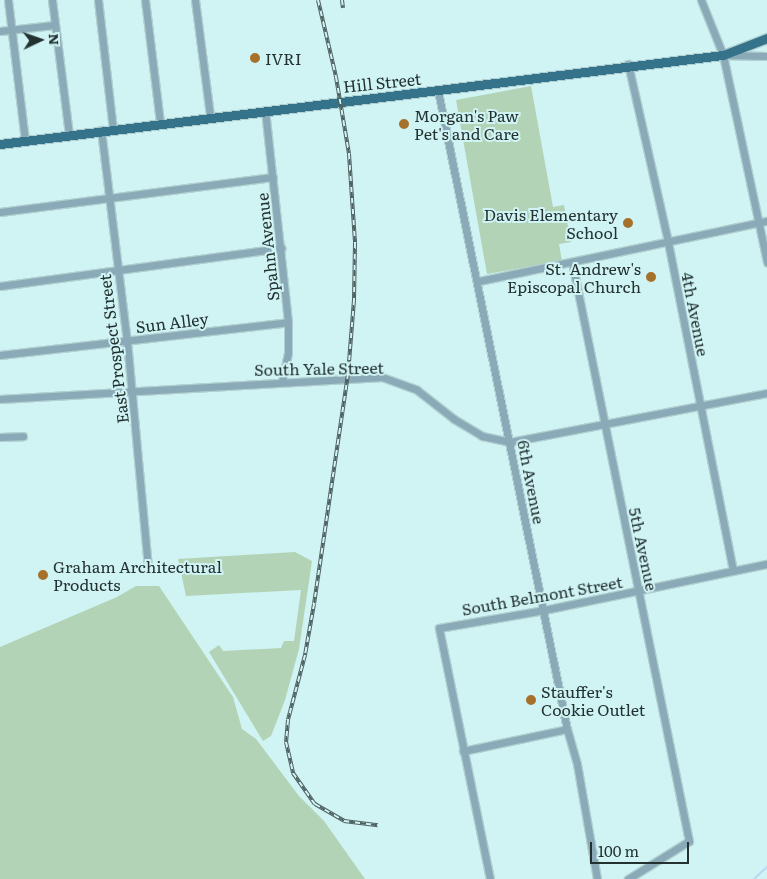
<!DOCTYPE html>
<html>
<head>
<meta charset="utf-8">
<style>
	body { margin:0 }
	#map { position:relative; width:767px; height:879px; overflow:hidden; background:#d0f3f4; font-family:Literata,serif }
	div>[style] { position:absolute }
	.green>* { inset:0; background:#b3d3b6 }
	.stream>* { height:2px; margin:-1px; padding:0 1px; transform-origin:1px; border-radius:1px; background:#bbd7f5 }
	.roads { filter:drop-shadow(1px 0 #b1d0d1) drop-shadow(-1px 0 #b1d0d1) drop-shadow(0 1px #b1d0d1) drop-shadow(0 -1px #b1d0d1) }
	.minor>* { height:7px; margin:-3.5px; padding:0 3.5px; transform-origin:3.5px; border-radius:3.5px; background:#8baab7 }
	.major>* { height:9px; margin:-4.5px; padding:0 4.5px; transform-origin:4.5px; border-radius:4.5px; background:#35738a }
	.rail>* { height:4px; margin-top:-2px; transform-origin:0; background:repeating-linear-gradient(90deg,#d0f3f4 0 5.5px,#4e6161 0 11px); box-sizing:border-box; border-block:1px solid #4e6161 }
	.dots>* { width:14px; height:14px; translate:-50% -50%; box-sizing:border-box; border:2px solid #d0f3f4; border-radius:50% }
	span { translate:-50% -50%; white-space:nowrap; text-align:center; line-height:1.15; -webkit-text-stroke:4px #d0f3f4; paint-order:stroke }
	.poi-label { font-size:16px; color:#233131 }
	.left { translate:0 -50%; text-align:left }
	.right { translate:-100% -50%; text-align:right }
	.street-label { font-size:16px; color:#233131 }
	.north { position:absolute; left:15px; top:15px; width:50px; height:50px; -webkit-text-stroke:4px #d0f3f4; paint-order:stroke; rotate:87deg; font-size:14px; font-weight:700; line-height:20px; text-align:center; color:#233131 }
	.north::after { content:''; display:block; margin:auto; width:18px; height:22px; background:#233131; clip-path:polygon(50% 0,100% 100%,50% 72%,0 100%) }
	.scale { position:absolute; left:590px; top:842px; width:99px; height:22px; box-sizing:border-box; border:2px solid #233131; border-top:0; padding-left:6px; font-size:15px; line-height:18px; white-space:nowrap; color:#233131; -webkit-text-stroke:4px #d0f3f4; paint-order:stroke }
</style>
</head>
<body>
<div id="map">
	<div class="green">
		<i style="clip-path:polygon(531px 86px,553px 207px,564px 205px,571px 242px,559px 244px,562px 261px,487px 274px,456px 100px)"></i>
		<i style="clip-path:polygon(295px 552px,312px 561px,299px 649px,285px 700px,271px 736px,263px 741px,209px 652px,219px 645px,223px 651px,281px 648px,284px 641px,294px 641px,301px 590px,186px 596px,178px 559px)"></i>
		<i style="clip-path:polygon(136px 586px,159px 586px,233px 697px,242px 729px,256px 739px,299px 796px,324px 821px,365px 879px,0 879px,0 647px,117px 597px)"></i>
	</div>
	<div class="stream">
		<i style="left:754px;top:879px;width:18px;rotate:-43deg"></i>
	</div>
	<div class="roads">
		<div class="minor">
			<i style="left:8px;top:0;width:141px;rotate:83.1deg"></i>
			<i style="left:52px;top:0;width:135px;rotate:82.8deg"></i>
			<i style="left:98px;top:0;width:130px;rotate:83.4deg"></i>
			<i style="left:145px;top:0;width:124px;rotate:83deg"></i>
			<i style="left:195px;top:0;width:116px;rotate:82.6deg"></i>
			<i style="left:701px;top:0;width:59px;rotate:68.2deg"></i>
			<i style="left:723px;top:55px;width:212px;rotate:78deg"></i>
			<i style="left:0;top:31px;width:54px;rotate:-6.3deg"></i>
			<i style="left:723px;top:55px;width:44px;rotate:1.3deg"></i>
			<i style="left:628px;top:64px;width:182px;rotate:77.3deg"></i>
			<i style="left:668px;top:242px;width:334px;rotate:78.8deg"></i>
			<i style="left:438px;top:91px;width:651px;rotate:78.57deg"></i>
			<i style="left:567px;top:729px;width:36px;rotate:74deg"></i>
			<i style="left:577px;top:764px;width:117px;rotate:80.1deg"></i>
			<i style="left:265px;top:110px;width:213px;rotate:83.8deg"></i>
			<i style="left:288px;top:322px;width:31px;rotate:90deg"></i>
			<i style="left:288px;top:353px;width:29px;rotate:102deg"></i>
			<i style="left:101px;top:130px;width:213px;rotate:83deg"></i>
			<i style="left:127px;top:341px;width:226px;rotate:84.7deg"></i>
			<i style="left:0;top:212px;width:275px;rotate:-7.3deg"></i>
			<i style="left:572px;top:262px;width:591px;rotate:78.58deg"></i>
			<i style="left:689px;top:841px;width:72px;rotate:148.1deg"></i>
			<i style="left:479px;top:281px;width:294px;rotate:-11.8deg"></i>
			<i style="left:0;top:286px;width:284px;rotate:-7.7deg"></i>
			<i style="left:0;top:355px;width:290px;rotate:-6.5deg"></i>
			<i style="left:0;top:399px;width:383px;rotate:-3.3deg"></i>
			<i style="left:382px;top:377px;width:37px;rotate:20deg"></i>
			<i style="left:417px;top:390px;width:47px;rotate:38.1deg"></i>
			<i style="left:454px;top:419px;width:33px;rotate:31deg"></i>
			<i style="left:482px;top:436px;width:29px;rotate:12deg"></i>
			<i style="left:510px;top:442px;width:262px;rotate:-10.8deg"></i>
			<i style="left:0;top:437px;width:23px;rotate:-2deg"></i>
			<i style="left:463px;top:751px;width:106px;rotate:-11.9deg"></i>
			<i style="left:490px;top:879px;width:256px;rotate:-101.5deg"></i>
			<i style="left:439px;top:628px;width:107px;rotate:-9.7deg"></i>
			<i style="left:544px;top:610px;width:228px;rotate:-11.7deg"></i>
		</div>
		<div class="major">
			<i style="left:0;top:144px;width:728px;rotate:-7.02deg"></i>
			<i style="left:723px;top:55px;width:47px;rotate:-21.1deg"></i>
		</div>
	</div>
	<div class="rail">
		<i style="left:318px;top:0;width:79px;rotate:76.8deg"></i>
		<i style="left:336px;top:77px;width:78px;rotate:80.4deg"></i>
		<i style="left:349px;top:154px;width:89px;rotate:86.1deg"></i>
		<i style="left:355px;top:243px;width:57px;rotate:91deg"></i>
		<i style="left:354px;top:300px;width:74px;rotate:94.6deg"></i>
		<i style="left:348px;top:374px;width:232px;rotate:98.4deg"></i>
		<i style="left:314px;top:604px;width:52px;rotate:100deg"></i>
		<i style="left:305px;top:655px;width:67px;rotate:104.7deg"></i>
		<i style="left:288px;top:720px;width:22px;rotate:95deg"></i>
		<i style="left:286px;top:742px;width:32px;rotate:77deg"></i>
		<i style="left:293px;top:773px;width:38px;rotate:55deg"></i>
		<i style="left:315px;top:804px;width:34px;rotate:30deg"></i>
		<i style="left:344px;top:821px;width:34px;rotate:7deg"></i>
		<i style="left:342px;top:0;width:8px;rotate:83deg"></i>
	</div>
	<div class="dots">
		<i style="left:255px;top:58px;background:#a6712a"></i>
		<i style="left:404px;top:124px;background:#a6712a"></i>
		<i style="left:628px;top:223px;background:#a6712a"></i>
		<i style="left:651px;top:277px;background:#a6712a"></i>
		<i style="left:43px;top:575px;background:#a6712a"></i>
		<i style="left:531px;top:700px;background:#a6712a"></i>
	</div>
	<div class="poi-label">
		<span class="left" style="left:265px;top:58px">IVRI</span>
		<span class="left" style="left:414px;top:124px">Morgan's Paw<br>Pet's and Care</span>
		<span class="right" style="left:618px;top:223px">Davis Elementary<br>School</span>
		<span class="right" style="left:641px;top:277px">St. Andrew's<br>Episcopal Church</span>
		<span class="left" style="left:53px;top:575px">Graham Architectural<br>Products</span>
		<span class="left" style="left:541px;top:700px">Stauffer's<br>Cookie Outlet</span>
	</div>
	<div class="street-label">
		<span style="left:382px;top:82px;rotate:-6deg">Hill Street</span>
		<span style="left:267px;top:247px;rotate:-96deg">Spahn Avenue</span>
		<span style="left:696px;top:314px;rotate:79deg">4th Avenue</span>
		<span style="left:172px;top:322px;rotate:-7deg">Sun Alley</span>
		<span style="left:113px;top:349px;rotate:-97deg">East Prospect Street</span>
		<span style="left:319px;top:368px;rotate:-1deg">South Yale Street</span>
		<span style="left:532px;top:482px;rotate:79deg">6th Avenue</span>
		<span style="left:644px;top:549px;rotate:78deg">5th Avenue</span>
		<span style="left:542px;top:595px;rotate:-10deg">South Belmont Street</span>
	</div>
	<div class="north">N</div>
	<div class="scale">100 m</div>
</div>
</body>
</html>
